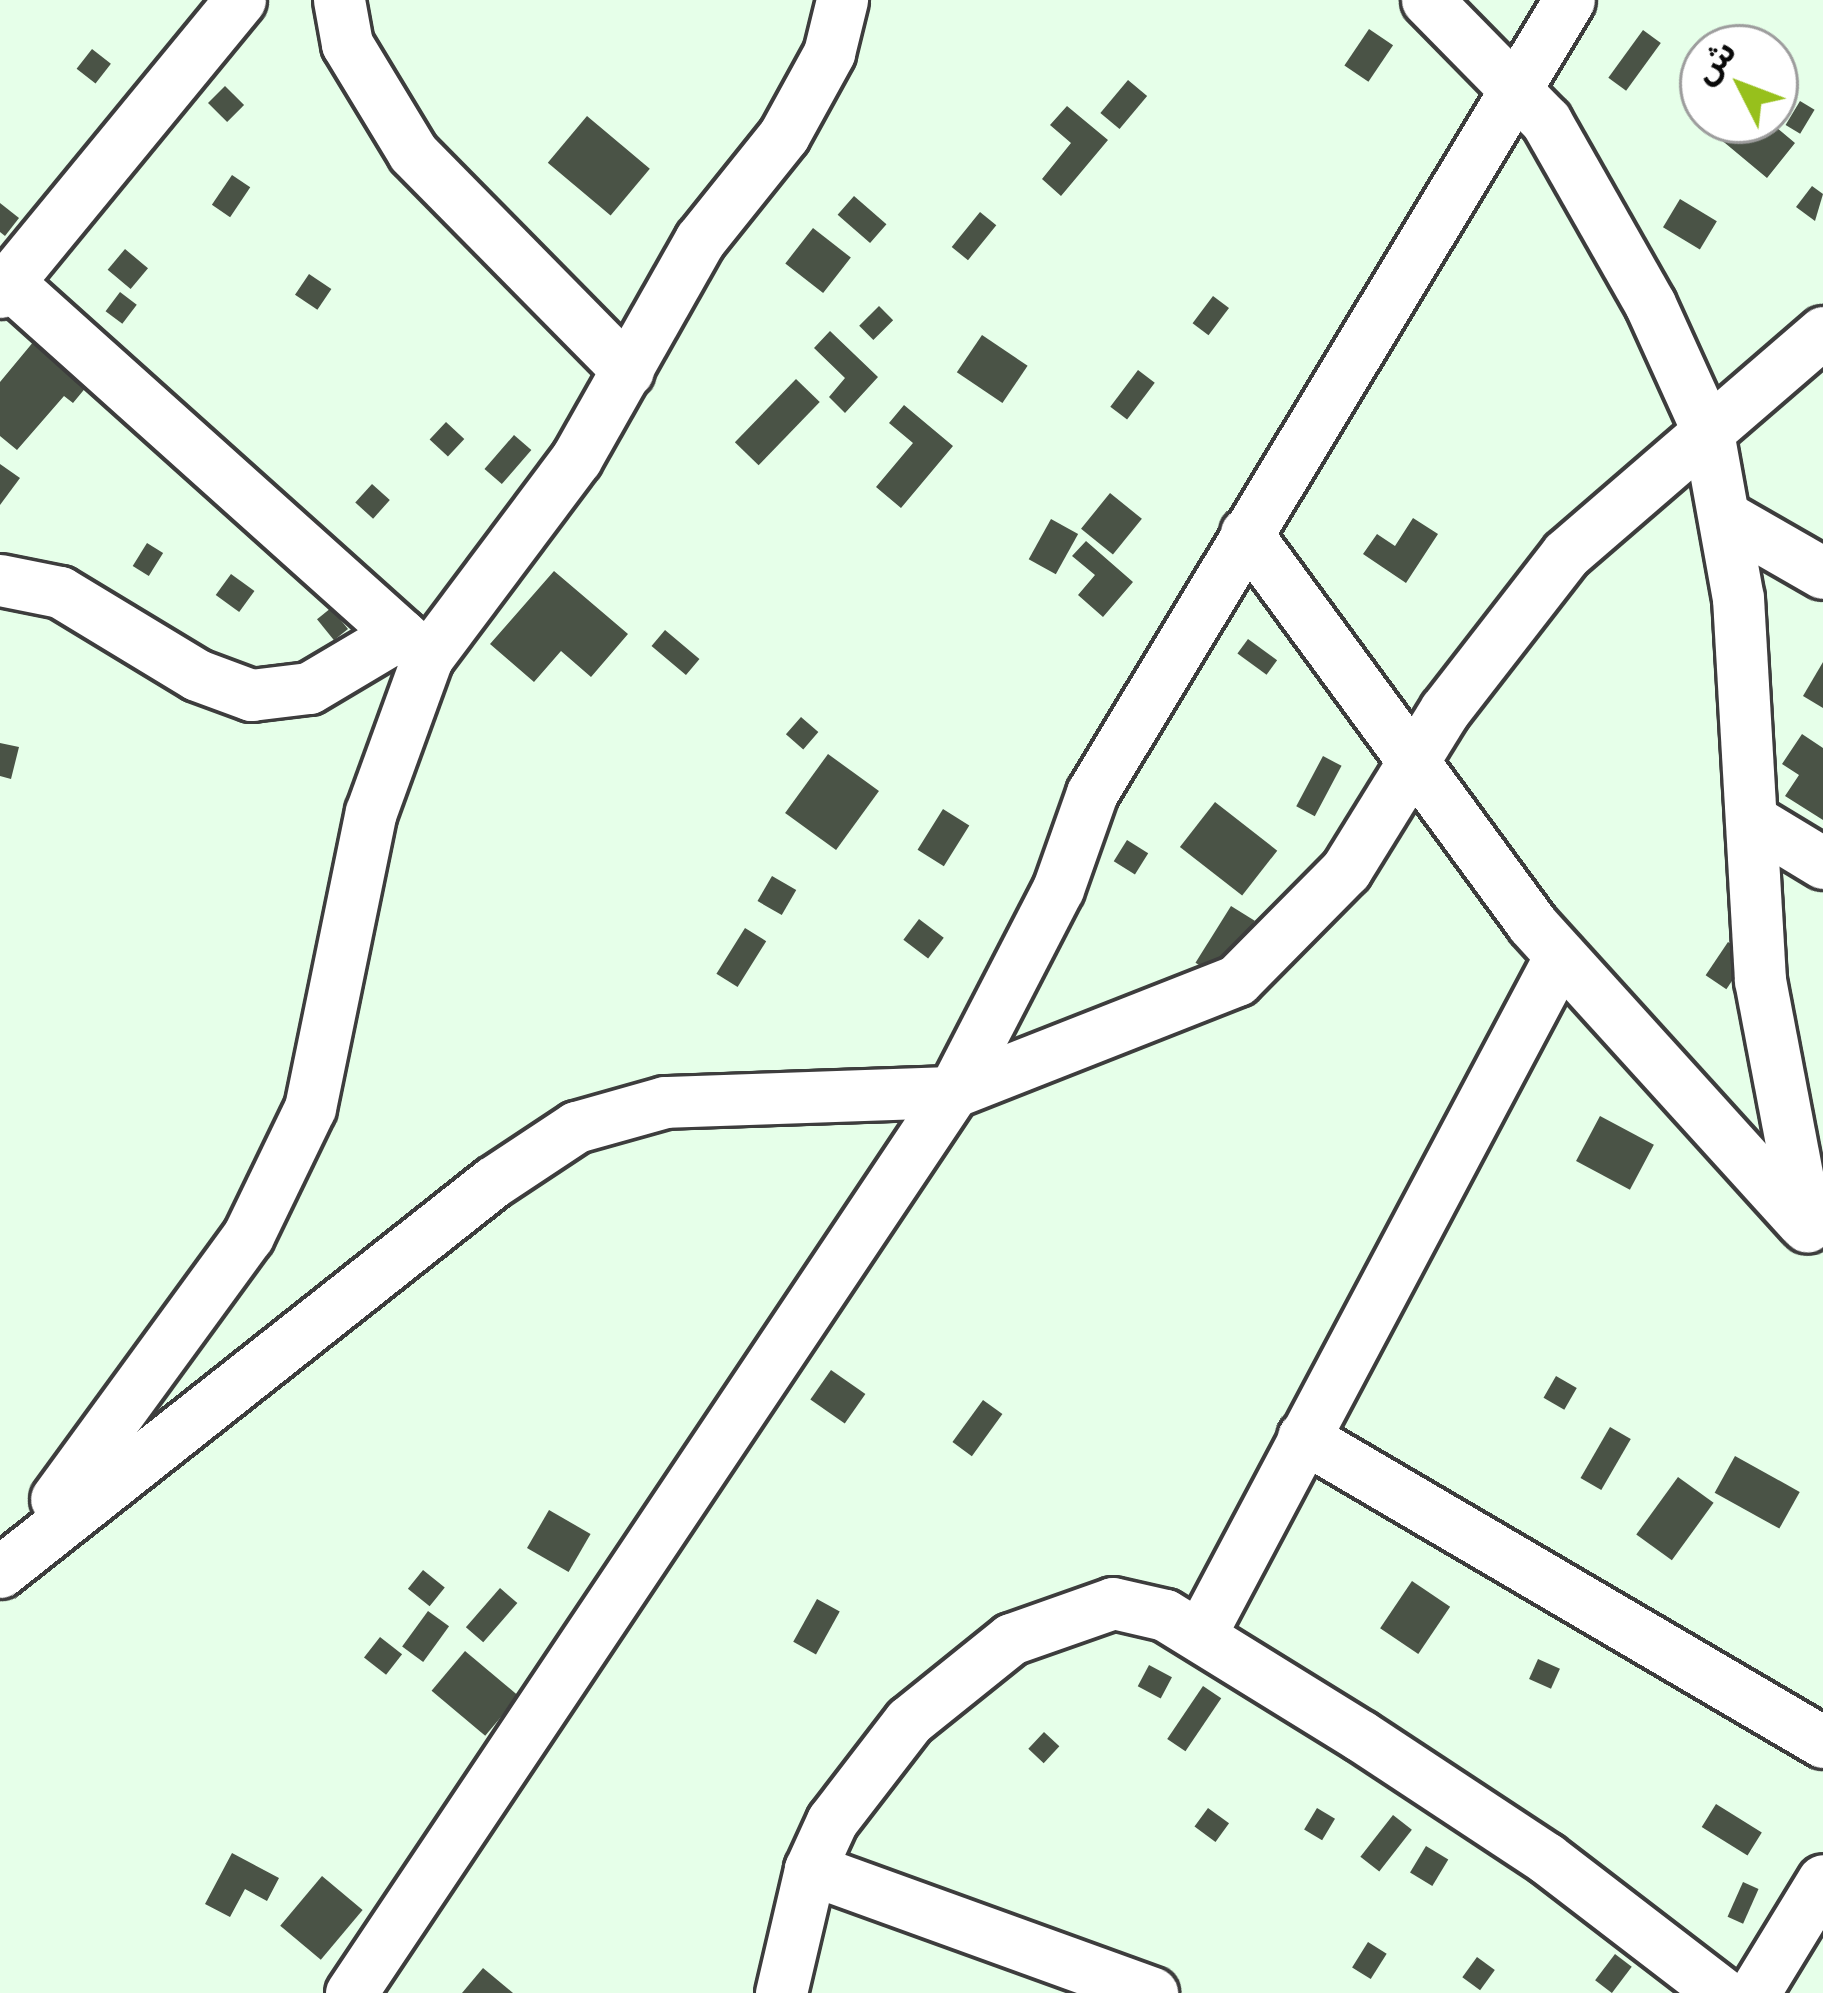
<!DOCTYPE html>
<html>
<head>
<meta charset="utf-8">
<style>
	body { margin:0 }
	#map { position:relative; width:1823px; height:1993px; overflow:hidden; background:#e6ffe9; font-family:"Source Serif 4","Noto Sans Arabic",serif }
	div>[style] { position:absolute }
	.building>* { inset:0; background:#4a5346; transform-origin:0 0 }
	.roads { filter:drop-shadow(3px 0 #3d3d3d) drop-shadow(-3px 0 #3d3d3d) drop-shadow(0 3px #3d3d3d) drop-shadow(0 -3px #3d3d3d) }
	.minor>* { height:51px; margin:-25.5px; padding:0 25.5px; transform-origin:25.5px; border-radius:25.5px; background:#fff }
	span { translate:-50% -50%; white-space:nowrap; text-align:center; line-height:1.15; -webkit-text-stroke:12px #fff; paint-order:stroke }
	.north { position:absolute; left:1679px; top:24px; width:120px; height:120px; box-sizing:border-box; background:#fff; border:3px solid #9d9d9d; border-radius:50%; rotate:312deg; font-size:33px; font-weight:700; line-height:48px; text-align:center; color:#0a0a0a }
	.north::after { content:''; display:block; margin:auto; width:42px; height:54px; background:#97c01c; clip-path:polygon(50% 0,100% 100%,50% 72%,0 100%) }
</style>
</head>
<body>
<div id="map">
	<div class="building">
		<i style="left:1369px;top:29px;width:29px;height:44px;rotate:34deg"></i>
		<i style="left:1643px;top:30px;width:22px;height:59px;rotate:36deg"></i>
		<i style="left:92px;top:49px;width:24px;height:25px;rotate:38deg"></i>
		<i style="left:1128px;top:80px;width:25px;height:43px;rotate:40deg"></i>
		<i style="left:225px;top:86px;width:27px;height:24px;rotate:45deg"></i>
		<i style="clip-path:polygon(1775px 90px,1794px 105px,1776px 127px,1795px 143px,1767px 178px,1713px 133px,1724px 120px,1775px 120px)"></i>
		<i style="left:1800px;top:101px;width:17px;height:28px;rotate:31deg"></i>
		<i style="clip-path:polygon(1067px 106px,1108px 140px,1061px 196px,1042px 179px,1071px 143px,1050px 125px)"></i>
		<i style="left:587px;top:116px;width:82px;height:61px;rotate:40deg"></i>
		<i style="left:232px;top:175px;width:22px;height:36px;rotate:34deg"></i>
		<i style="clip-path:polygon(1812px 186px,1823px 194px,1815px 221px,1796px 207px)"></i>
		<i style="left:854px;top:196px;width:43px;height:25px;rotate:41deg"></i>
		<i style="left:1680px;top:199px;width:43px;height:33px;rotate:31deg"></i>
		<i style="clip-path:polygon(0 203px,19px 218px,5px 236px,0 232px)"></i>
		<i style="left:980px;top:212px;width:21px;height:45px;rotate:39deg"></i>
		<i style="left:813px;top:228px;width:48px;height:45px;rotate:38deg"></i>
		<i style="left:125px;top:249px;width:30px;height:27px;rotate:40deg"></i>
		<i style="left:309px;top:274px;width:27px;height:25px;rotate:34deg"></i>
		<i style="left:120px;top:292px;width:21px;height:24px;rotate:37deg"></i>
		<i style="left:1213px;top:296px;width:20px;height:34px;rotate:37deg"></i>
		<i style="left:879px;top:306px;width:20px;height:28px;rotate:45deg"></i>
		<i style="clip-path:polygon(44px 329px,97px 374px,73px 403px,64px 396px,17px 450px,0 436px,0 382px)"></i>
		<i style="clip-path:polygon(830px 331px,878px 377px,845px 413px,829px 397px,845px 378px,814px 348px)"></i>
		<i style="left:982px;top:335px;width:55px;height:45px;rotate:34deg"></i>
		<i style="left:1138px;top:370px;width:21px;height:46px;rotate:37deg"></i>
		<i style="left:796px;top:379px;width:33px;height:88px;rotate:44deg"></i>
		<i style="clip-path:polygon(904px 405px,953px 446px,901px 508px,876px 487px,913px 443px,889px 423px)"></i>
		<i style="left:446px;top:422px;width:25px;height:24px;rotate:43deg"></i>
		<i style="left:514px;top:435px;width:23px;height:45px;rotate:41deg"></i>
		<i style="clip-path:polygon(0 464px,20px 478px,0 505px)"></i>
		<i style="left:372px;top:484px;width:24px;height:25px;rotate:42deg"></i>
		<i style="left:1110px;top:493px;width:41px;height:46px;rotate:39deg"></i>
		<i style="clip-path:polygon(1413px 518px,1438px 534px,1406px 583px,1363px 554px,1377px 534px,1395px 546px)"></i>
		<i style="left:1051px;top:519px;width:31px;height:46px;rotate:29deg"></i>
		<i style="clip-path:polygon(1086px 541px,1133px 582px,1103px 617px,1078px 595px,1095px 575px,1072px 556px)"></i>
		<i style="left:147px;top:543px;width:19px;height:27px;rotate:32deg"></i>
		<i style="clip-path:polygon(554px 571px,628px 634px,591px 677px,561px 651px,534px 682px,490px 644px)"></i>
		<i style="left:231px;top:574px;width:29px;height:26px;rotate:36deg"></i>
		<i style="left:331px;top:608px;width:27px;height:18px;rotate:51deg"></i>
		<i style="left:665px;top:630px;width:45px;height:21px;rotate:40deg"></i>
		<i style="left:1248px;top:639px;width:36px;height:18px;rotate:36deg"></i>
		<i style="clip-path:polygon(1823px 662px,1823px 708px,1803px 696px)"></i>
		<i style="left:801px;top:717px;width:23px;height:23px;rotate:41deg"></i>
		<i style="clip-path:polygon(1802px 734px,1823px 748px,1823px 820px,1785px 796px,1799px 775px,1782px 764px)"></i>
		<i style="clip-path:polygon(0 743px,19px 747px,11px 779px,0 776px)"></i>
		<i style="left:828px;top:754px;width:63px;height:73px;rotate:36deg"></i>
		<i style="left:1323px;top:756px;width:21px;height:57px;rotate:28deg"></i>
		<i style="left:1215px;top:802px;width:79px;height:57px;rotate:38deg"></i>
		<i style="left:943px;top:809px;width:31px;height:48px;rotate:32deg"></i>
		<i style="left:1127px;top:840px;width:25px;height:25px;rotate:32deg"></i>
		<i style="left:772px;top:876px;width:28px;height:29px;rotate:30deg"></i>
		<i style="left:1231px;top:906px;width:28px;height:67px;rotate:32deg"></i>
		<i style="left:919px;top:919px;width:31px;height:26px;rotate:37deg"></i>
		<i style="left:745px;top:928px;width:25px;height:54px;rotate:32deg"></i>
		<i style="left:1728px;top:942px;width:25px;height:40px;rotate:34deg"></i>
		<i style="left:1600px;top:1116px;width:61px;height:51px;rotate:28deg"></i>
		<i style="left:831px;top:1370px;width:42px;height:36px;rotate:35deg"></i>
		<i style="left:1556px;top:1376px;width:24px;height:25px;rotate:30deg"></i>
		<i style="left:983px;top:1400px;width:24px;height:52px;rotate:36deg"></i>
		<i style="left:1610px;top:1427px;width:24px;height:59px;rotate:30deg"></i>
		<i style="left:1735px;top:1456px;width:74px;height:42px;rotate:29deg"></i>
		<i style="left:1678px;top:1477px;width:44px;height:71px;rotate:36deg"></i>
		<i style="left:549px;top:1510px;width:48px;height:44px;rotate:30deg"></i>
		<i style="left:423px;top:1570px;width:28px;height:24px;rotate:39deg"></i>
		<i style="left:1412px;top:1581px;width:46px;height:57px;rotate:34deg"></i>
		<i style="left:500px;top:1588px;width:23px;height:52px;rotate:41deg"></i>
		<i style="left:817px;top:1599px;width:26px;height:49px;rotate:29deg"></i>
		<i style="left:428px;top:1611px;width:26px;height:44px;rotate:36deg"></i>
		<i style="left:380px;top:1637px;width:28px;height:26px;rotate:38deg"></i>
		<i style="left:465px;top:1651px;width:70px;height:52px;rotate:40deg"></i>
		<i style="left:1538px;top:1659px;width:24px;height:22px;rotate:24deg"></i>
		<i style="left:1149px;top:1665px;width:26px;height:24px;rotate:28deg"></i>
		<i style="left:1203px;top:1686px;width:22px;height:64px;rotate:34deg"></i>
		<i style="left:1044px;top:1732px;width:21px;height:23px;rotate:43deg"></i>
		<i style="left:1716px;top:1804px;width:54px;height:27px;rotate:32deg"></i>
		<i style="left:1208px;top:1808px;width:26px;height:23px;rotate:36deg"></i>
		<i style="left:1317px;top:1808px;width:21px;height:25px;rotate:31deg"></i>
		<i style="left:1393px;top:1815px;width:24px;height:53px;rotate:38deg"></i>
		<i style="left:1426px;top:1846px;width:26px;height:31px;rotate:31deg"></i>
		<i style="clip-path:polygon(232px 1853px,279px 1878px,267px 1901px,245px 1889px,230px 1917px,205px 1904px)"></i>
		<i style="left:322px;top:1876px;width:53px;height:65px;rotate:40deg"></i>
		<i style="left:1743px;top:1882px;width:17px;height:38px;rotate:24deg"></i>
		<i style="left:1368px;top:1942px;width:22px;height:30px;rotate:32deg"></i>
		<i style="left:1615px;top:1954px;width:21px;height:33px;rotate:37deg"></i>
		<i style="left:1477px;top:1957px;width:22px;height:25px;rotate:36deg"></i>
		<i style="clip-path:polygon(483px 1968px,513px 1993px,462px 1993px)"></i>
	</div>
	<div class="roads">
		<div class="minor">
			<i style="left:339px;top:0;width:45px;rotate:79.7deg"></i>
			<i style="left:347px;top:44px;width:127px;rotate:58.8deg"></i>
			<i style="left:413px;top:153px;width:306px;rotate:45.4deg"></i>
			<i style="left:1427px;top:0;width:170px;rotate:45.5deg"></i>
			<i style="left:1546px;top:121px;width:210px;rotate:60.4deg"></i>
			<i style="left:1650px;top:304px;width:141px;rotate:65.6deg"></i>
			<i style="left:1708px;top:432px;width:169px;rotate:79.8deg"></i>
			<i style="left:1738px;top:598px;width:383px;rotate:86.7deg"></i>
			<i style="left:1760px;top:980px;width:251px;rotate:79.2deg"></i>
			<i style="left:9px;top:283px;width:562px;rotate:41.9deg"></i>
			<i style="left:0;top:292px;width:378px;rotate:-50.6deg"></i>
			<i style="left:1729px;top:519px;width:108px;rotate:29.9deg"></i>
			<i style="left:1246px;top:533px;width:484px;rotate:53.8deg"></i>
			<i style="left:1532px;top:924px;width:402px;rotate:47.8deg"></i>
			<i style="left:0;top:580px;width:61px;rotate:11.3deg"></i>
			<i style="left:60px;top:592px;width:160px;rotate:31.2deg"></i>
			<i style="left:197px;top:675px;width:58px;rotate:20.3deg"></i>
			<i style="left:251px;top:695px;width:58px;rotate:-6.9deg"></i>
			<i style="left:309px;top:688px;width:106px;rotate:-30.7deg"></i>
			<i style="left:1752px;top:820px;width:83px;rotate:31.2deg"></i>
			<i style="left:1303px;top:1437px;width:603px;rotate:30.39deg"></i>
			<i style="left:56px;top:1499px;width:326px;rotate:-53.9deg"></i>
			<i style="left:248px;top:1236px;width:142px;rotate:-64.2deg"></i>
			<i style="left:310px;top:1108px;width:302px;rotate:-78.4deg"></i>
			<i style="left:371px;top:812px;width:164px;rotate:-70deg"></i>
			<i style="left:427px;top:658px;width:249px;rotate:-53.2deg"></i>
			<i style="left:576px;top:459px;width:252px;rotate:-60.5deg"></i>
			<i style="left:700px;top:240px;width:134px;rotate:-51.3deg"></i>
			<i style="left:784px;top:135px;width:94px;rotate:-61.2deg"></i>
			<i style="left:829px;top:53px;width:55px;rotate:-76.2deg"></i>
			<i style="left:0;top:1572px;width:629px;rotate:-38.35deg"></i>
			<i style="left:493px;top:1182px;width:100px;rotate:-33.5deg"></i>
			<i style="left:576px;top:1127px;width:92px;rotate:-15.7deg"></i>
			<i style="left:665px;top:1102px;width:288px;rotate:-2deg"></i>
			<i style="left:953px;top:1092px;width:305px;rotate:-21.5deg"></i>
			<i style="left:1237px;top:980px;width:155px;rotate:-45.3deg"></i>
			<i style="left:1346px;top:870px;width:188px;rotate:-58.3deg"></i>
			<i style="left:1445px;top:710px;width:197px;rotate:-52.2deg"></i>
			<i style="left:1566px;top:554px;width:340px;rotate:-40.8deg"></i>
			<i style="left:1200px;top:1635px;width:769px;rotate:-62.07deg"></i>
			<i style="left:810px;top:1869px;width:364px;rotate:19.9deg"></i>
			<i style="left:351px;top:1993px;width:1084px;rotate:-56.25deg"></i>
			<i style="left:953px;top:1092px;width:229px;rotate:-62.7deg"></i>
			<i style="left:1058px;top:889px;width:102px;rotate:-70.5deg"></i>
			<i style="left:1092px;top:793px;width:925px;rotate:-58.97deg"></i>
			<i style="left:781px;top:1993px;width:127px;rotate:-76.8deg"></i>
			<i style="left:810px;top:1869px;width:53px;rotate:-65.4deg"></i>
			<i style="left:832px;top:1821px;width:126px;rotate:-52.4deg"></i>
			<i style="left:909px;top:1721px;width:131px;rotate:-38.8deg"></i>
			<i style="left:1011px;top:1639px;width:108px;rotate:-19.4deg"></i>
			<i style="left:1113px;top:1603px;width:53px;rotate:13deg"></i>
			<i style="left:1165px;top:1615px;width:230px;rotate:31.7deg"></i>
			<i style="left:1361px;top:1736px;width:222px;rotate:33.4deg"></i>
			<i style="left:1546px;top:1858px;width:222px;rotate:37.5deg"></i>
			<i style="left:1754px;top:1993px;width:132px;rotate:-58.6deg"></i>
		</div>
	</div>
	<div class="north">ش</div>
</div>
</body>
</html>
